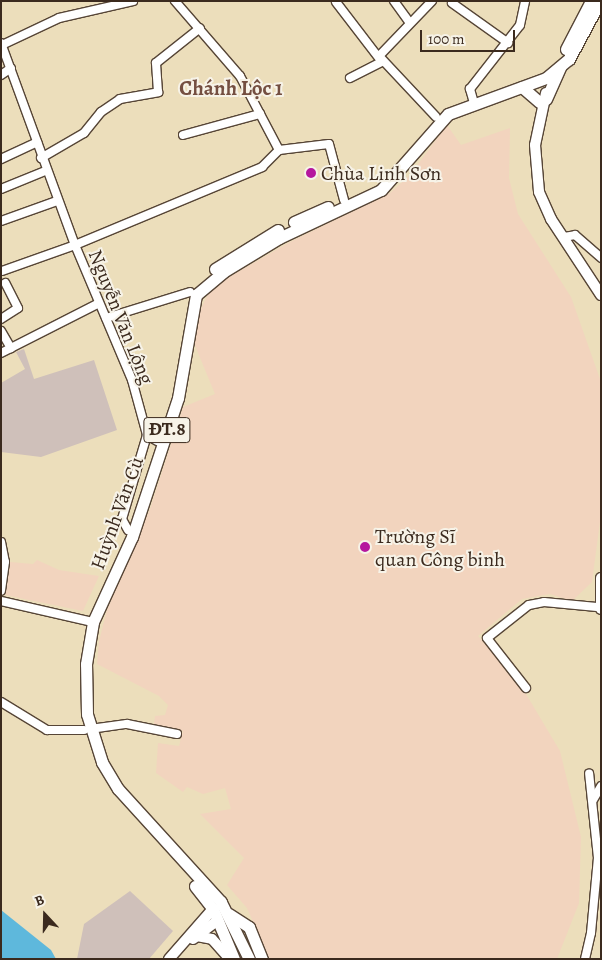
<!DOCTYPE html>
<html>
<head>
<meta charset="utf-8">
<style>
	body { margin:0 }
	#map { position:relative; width:602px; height:960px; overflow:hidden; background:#ecdebb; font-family:Alegreya,serif }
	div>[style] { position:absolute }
	.built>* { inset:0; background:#f2d4be }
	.industrial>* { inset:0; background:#cfc0ba }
	.water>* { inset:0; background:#5eb8dc }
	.roads { filter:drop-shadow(1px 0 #564536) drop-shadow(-1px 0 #564536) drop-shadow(0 1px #564536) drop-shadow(0 -1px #564536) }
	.street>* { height:8px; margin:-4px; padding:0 4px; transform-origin:4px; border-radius:4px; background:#fff }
	.secondary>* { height:10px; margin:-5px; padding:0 5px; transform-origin:5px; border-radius:5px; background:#fff }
	.primary>* { height:11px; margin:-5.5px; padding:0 5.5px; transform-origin:5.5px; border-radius:5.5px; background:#fff }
	.dots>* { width:14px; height:14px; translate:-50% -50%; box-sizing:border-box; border:2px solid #f7f3e8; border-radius:50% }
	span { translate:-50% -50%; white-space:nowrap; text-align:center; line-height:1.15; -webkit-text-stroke:4px #f7f3e8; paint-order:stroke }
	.shield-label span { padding:1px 4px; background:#f7f3e8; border:1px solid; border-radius:4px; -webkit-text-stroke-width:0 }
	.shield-label { font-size:19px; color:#3b2a1e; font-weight:700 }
	.poi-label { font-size:20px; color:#3b2a1e }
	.left { translate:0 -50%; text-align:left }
	.street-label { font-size:20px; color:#3b2a1e }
	.neighbourhood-label { font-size:21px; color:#744f41; font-weight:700 }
	.frame { position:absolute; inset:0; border:2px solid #3b2a1e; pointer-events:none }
	.north { position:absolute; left:20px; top:890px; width:50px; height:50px; -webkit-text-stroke:4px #f7f3e8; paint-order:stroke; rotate:339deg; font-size:14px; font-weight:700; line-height:20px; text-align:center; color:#3b2a1e }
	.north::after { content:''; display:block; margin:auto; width:18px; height:22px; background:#3b2a1e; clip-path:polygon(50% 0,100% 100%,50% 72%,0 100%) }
	.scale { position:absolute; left:420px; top:30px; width:95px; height:22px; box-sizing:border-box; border:2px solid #3b2a1e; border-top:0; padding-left:6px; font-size:15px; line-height:18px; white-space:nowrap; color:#3b2a1e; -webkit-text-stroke:4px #f7f3e8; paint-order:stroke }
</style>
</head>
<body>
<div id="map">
	<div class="built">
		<i style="clip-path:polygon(447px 125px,461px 145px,510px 128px,509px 178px,518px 214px,571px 297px,601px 382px,601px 514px,592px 582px,572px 601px,550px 594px,522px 599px,478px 636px,520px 684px,560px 751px,581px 837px,579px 903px,557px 959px,269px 959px,247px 908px,227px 885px,244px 858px,200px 814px,231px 809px,225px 788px,203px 794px,187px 787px,183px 792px,156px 773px,158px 743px,179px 746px,183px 731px,154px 724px,155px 716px,165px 715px,168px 705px,159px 696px,97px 664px,99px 641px,107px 610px,150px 509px,183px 407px,215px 394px,194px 343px,200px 311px,208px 294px,222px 281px,290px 242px,390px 193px,410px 175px)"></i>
		<i style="clip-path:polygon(37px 560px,59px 570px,99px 576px,83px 611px,5px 595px,10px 562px,33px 564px)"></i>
	</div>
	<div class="industrial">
		<i style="clip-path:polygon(24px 349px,34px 379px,94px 360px,117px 430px,41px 457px,1px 452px,1px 383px,25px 369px,16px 352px)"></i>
		<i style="clip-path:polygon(130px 891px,173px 931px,149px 959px,77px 959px,84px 924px)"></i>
	</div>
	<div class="water">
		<i style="clip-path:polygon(1px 910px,51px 950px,56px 959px,1px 959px)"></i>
	</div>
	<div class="roads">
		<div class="street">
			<i style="left:175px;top:1px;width:99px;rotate:49.1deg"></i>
			<i style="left:240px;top:76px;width:84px;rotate:62.2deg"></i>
			<i style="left:279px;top:150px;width:50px;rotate:-6.8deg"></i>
			<i style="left:329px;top:144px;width:58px;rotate:75deg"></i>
			<i style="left:394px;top:1px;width:27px;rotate:54deg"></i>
			<i style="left:432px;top:1px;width:76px;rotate:133.9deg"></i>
			<i style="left:379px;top:56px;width:83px;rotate:46.9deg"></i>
			<i style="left:336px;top:2px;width:71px;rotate:52.5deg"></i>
			<i style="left:452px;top:3px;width:69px;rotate:35.5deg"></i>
			<i style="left:1px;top:43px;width:215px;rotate:69.9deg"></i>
			<i style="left:75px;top:245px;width:203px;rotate:-22.6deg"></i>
			<i style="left:262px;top:167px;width:24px;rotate:-45deg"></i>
			<i style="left:2px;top:45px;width:63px;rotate:-25.3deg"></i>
			<i style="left:59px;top:18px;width:76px;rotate:-12.9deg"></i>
			<i style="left:1px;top:75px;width:12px;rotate:-35deg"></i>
			<i style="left:350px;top:78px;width:35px;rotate:-27deg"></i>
			<i style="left:474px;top:103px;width:15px;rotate:-106deg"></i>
			<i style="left:470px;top:89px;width:81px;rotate:-52deg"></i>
			<i style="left:520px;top:25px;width:25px;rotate:-78deg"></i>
			<i style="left:183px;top:135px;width:80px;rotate:-15.3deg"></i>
			<i style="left:41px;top:158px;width:50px;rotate:-30.2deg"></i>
			<i style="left:84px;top:133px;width:27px;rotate:-51deg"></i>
			<i style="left:101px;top:112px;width:23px;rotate:-34deg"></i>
			<i style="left:120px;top:99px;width:39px;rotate:-10deg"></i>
			<i style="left:158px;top:92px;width:29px;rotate:-94deg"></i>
			<i style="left:156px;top:63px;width:56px;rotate:-38.5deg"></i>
			<i style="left:1px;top:159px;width:40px;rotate:-25deg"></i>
			<i style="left:1px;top:189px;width:48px;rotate:-22.2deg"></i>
			<i style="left:1px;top:221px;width:59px;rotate:-19.7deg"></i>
			<i style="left:564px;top:237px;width:11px;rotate:-10deg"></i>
			<i style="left:575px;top:235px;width:35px;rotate:41deg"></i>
			<i style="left:2px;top:271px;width:77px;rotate:-19.6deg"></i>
			<i style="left:75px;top:245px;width:147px;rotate:67.1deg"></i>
			<i style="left:132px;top:380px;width:57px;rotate:74.7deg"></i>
			<i style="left:147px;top:435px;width:12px;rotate:31deg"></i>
			<i style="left:106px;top:318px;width:88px;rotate:-17.2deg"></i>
			<i style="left:1px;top:319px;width:20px;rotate:-33deg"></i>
			<i style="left:18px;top:308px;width:28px;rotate:-117deg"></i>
			<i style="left:1px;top:331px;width:20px;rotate:60deg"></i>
			<i style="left:1px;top:353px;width:110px;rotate:-27deg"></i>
			<i style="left:128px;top:530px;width:13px;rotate:-119deg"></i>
			<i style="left:122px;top:519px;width:88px;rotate:-73.4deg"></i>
			<i style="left:1px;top:542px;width:20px;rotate:79deg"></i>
			<i style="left:5px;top:562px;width:29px;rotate:98deg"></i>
			<i style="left:1px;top:601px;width:94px;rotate:12.9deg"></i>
			<i style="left:526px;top:688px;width:63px;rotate:-128deg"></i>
			<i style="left:487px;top:638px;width:53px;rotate:-38.2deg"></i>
			<i style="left:529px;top:605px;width:15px;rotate:-11deg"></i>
			<i style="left:544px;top:602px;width:53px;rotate:5.4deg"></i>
			<i style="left:1px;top:702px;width:54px;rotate:31.3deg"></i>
			<i style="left:47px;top:730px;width:37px"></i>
			<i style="left:90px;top:729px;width:37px;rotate:-8deg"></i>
			<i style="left:127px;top:724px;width:51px;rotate:11.3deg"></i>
			<i style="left:593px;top:800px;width:16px;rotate:-60deg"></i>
			<i style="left:585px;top:959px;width:27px;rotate:-77deg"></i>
			<i style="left:591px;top:933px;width:75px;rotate:-84.7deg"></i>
			<i style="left:598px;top:858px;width:85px;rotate:-96deg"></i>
		</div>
		<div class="secondary">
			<i style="left:546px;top:93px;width:53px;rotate:101.9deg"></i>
			<i style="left:535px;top:145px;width:47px;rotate:85.1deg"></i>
			<i style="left:539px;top:192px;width:30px;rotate:66deg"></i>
			<i style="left:551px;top:219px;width:91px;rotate:56.7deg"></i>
			<i style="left:601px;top:578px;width:31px;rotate:90deg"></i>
			<i style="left:197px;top:936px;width:15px;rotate:11deg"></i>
			<i style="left:212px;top:939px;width:27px;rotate:48deg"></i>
			<i style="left:193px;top:939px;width:31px;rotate:-37deg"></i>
			<i style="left:169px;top:959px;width:67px;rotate:-48.7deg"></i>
		</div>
		<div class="primary">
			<i style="left:566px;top:49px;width:54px;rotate:-62.5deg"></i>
			<i style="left:522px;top:87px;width:23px;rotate:41deg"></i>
			<i style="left:546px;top:99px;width:35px;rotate:-66deg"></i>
			<i style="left:294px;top:222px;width:37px;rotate:-24deg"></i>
			<i style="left:215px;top:269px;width:74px;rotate:-31.8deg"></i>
			<i style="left:195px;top:886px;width:29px;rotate:52deg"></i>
			<i style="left:213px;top:909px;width:54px;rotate:67.2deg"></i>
			<i style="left:229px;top:914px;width:24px;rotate:33deg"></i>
			<i style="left:249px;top:927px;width:35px;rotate:68deg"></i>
			<i style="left:249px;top:959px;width:64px;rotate:-116.2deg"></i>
			<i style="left:221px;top:902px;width:153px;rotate:-132.3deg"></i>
			<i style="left:118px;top:789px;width:31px;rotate:-121deg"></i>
			<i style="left:102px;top:762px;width:50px;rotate:-107.4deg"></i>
			<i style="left:87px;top:714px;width:50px;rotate:-91.1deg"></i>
			<i style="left:86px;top:664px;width:43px;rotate:-80.5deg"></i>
			<i style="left:93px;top:622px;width:94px;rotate:-65.4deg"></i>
			<i style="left:132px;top:537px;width:146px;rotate:-71.7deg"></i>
			<i style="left:178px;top:398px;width:105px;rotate:-80.1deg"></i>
			<i style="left:196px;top:295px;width:35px;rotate:-40deg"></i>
			<i style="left:223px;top:272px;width:66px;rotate:-31.3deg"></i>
			<i style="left:279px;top:238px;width:113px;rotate:-25.2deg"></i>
			<i style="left:381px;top:190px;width:101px;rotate:-48.6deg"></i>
			<i style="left:448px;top:114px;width:104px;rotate:-20.2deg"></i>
			<i style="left:546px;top:78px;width:30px;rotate:-40deg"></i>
			<i style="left:569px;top:59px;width:66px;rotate:-61.9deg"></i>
		</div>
	</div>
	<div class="dots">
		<i style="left:311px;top:173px;background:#b5179e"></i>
		<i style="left:365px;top:547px;background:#b5179e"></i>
	</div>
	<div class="shield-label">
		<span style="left:167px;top:430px">ĐT.8</span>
	</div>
	<div class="poi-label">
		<span class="left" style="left:321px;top:173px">Chùa Linh Sơn</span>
		<span class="left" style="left:375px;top:548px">Trường Sĩ<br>quan Công binh</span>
	</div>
	<div class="street-label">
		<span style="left:121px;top:317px;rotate:68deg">Nguyễn Văn Lộng</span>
		<span style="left:117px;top:513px;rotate:-70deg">Huỳnh Văn Cù</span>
	</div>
	<div class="neighbourhood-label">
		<span style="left:231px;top:88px">Chánh Lộc 1</span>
	</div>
	<div class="frame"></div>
	<div class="north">B</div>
	<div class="scale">100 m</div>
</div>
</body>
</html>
